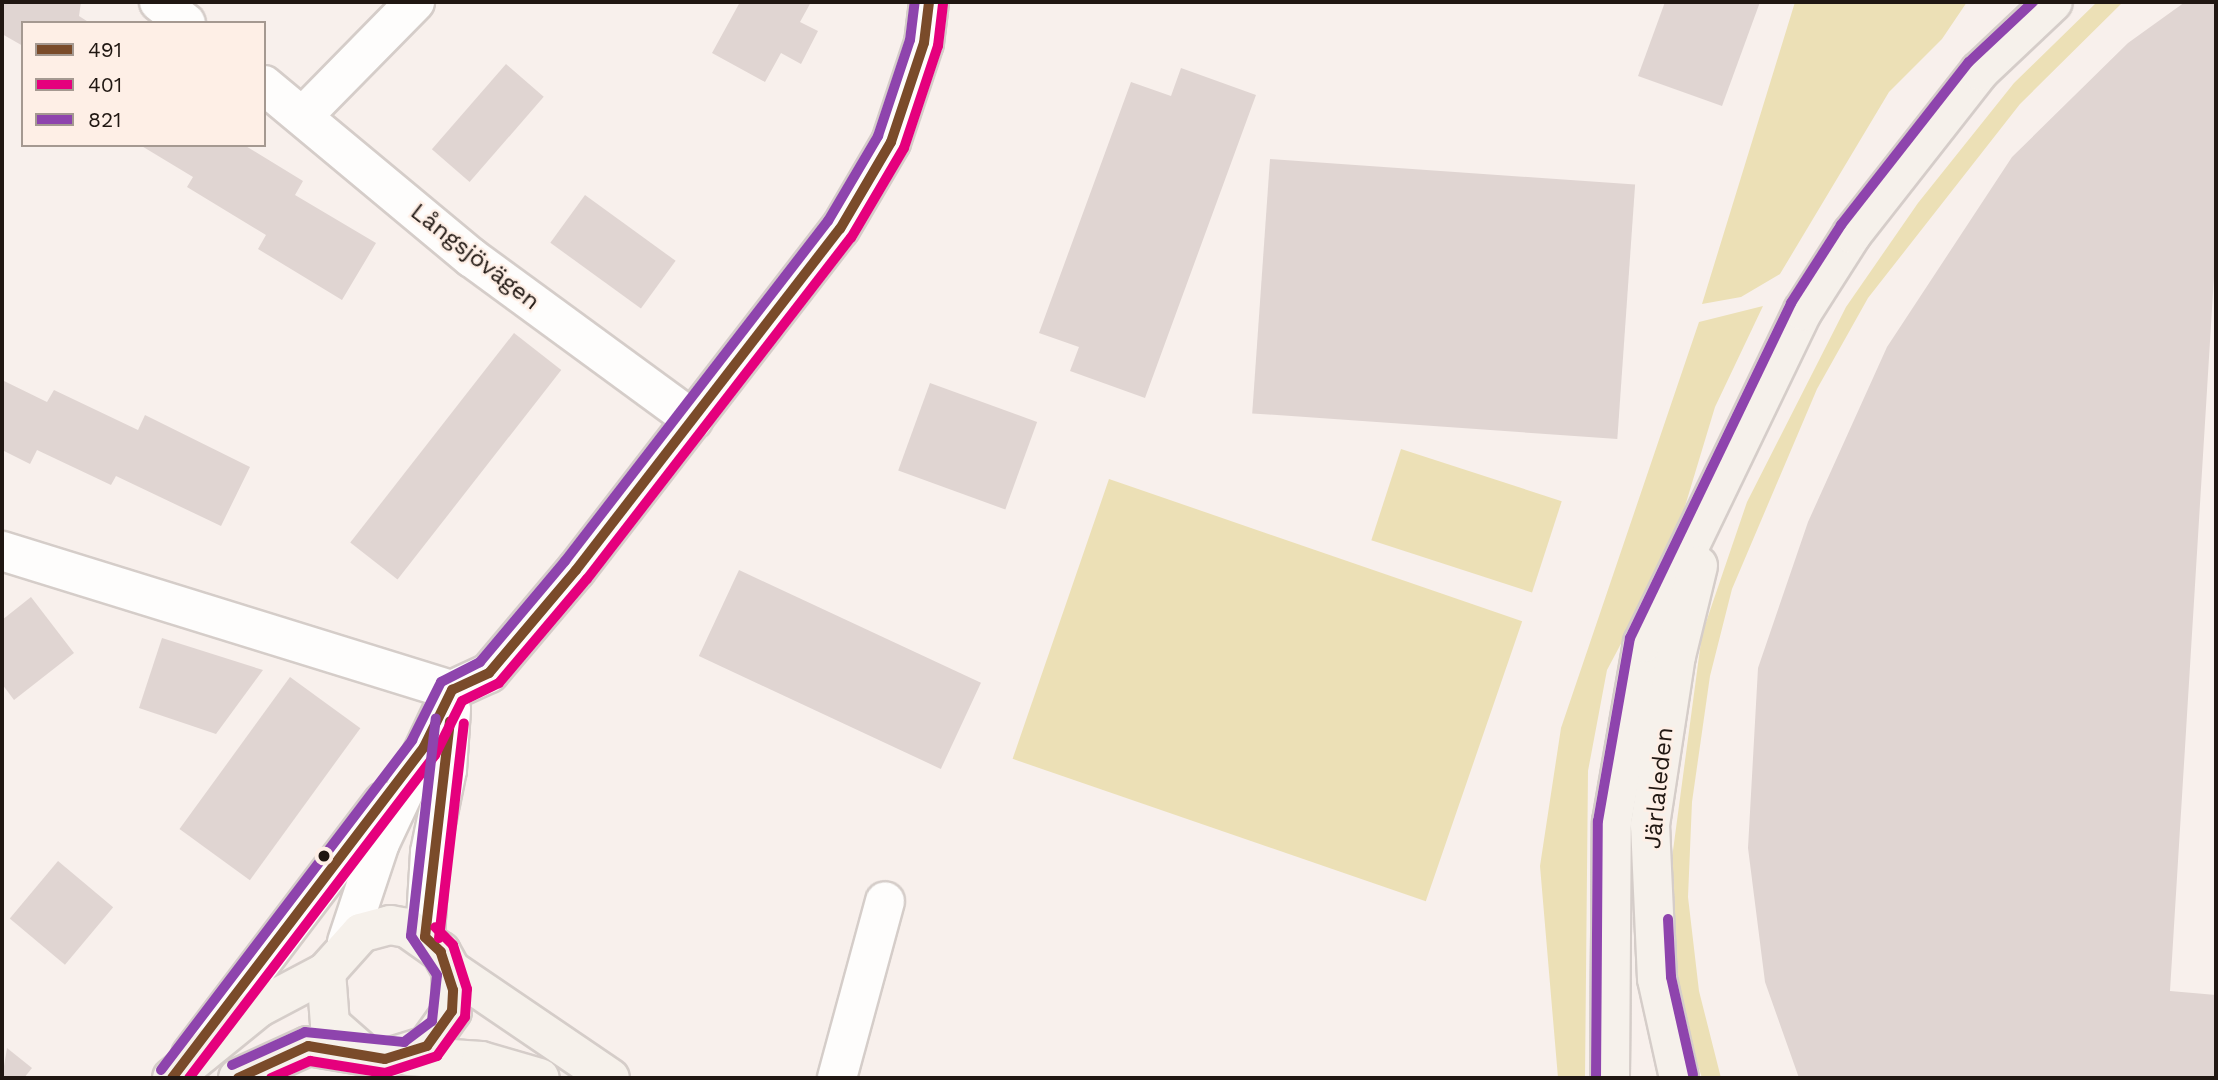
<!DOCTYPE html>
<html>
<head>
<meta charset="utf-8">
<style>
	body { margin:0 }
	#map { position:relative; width:2218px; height:1080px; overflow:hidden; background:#f8f0ec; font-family:"Work Sans",sans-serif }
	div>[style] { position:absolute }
	.green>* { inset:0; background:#ece0b6; transform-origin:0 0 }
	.building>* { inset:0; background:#e0d5d2; transform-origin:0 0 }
	.roads { filter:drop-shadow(2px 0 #d5cdc9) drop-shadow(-2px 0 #d5cdc9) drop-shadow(0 2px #d5cdc9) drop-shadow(0 -2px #d5cdc9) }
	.minor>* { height:38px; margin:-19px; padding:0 19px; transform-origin:19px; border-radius:19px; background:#fefdfc }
	.major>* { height:38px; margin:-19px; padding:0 19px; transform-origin:19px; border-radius:19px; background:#f6f1eb }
	.bus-1>* { height:10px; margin:-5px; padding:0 5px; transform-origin:5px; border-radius:5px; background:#7a4b2a }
	.bus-2>* { height:10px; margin:-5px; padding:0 5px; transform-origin:5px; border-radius:5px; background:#e5007d }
	.bus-3>* { height:10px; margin:-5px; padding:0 5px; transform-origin:5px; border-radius:5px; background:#8e44ad }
	.dots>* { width:19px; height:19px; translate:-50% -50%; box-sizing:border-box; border:4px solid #feefe6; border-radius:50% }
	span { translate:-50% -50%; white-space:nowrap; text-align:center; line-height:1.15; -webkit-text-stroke:5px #feefe6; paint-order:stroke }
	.street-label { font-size:24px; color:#201712 }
	.frame { position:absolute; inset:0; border:4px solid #201712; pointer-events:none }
	.legend { position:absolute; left:21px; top:21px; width:245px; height:126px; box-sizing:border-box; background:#feefe6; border:2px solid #a59991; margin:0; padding:9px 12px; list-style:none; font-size:21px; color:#201712 }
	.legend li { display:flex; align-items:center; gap:14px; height:35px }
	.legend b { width:35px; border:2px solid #a59991 }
</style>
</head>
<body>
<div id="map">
	<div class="green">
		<i style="clip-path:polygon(1795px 2px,1967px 2px,1942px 39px,1889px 92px,1780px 274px,1741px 297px,1702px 304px)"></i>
		<i style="clip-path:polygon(2097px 2px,2123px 2px,2020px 104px,1868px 298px,1817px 389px,1732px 589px,1710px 676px,1692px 802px,1688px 897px,1699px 991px,1721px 1078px,1702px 1078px,1682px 1016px,1668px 888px,1702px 634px,1747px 502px,1846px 307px,1918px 203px,2014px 83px)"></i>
		<i style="clip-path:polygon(1763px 306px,1715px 407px,1673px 546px,1607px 670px,1588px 771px,1585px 1078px,1558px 1078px,1540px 866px,1561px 728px,1699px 322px)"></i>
		<i style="left:1401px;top:449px;width:169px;height:96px;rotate:18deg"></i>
		<i style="left:1109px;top:479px;width:437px;height:296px;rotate:19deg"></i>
	</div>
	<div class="building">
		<i style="clip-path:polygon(2px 2px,81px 2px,79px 16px,90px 23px,23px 23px,23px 46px,2px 34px)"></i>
		<i style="clip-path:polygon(740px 2px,811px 2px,800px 22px,818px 31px,801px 64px,781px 53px,765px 82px,712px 53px)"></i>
		<i style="clip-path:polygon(1665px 2px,1760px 2px,1722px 106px,1638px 76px)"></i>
		<i style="clip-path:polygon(2185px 2px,2216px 2px,2216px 244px,2170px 991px,2216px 995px,2216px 1078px,1799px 1078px,1765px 982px,1748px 848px,1758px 668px,1808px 522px,1887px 347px,2012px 157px,2128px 43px)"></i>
		<i style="left:506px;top:64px;width:50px;height:113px;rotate:41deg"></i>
		<i style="clip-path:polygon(1181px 68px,1256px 95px,1145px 398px,1070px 371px,1079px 347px,1039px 333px,1131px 82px,1171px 96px)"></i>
		<i style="clip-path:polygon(140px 145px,244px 145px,303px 181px,295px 195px,376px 243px,342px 300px,258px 249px,266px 235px,187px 187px,193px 177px)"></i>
		<i style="left:1270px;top:159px;width:366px;height:255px;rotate:4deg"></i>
		<i style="left:585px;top:195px;width:112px;height:59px;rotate:36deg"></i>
		<i style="left:514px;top:333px;width:60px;height:266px;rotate:38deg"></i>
		<i style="clip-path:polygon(2px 380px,47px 402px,54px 390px,138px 430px,145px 415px,250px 467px,221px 526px,116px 476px,111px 485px,37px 450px,30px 464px,2px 450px)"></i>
		<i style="left:930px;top:383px;width:114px;height:93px;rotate:20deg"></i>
		<i style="left:739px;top:570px;width:267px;height:95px;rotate:25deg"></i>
		<i style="clip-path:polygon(31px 597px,74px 653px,14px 700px,2px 684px,2px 620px)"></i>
		<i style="clip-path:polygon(162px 638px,263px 670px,216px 734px,139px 708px)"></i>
		<i style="left:290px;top:677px;width:87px;height:188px;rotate:36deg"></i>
		<i style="left:58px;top:861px;width:72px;height:75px;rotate:40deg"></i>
		<i style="clip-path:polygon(7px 1048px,32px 1068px,24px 1078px,2px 1078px)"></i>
	</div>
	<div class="roads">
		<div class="minor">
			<i style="left:159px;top:2px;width:34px;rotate:38deg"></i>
			<i style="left:264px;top:85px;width:271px;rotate:39.8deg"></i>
			<i style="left:472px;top:258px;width:274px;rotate:36.2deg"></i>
			<i style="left:303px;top:116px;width:160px;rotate:-45.5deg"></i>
			<i style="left:2px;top:551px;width:471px;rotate:17.2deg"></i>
			<i style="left:425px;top:937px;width:85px;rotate:-86.6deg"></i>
			<i style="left:430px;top:852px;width:84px;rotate:-78.3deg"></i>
			<i style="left:447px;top:770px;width:61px;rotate:-86.2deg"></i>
			<i style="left:347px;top:942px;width:104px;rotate:-71.6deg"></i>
			<i style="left:380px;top:843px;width:169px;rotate:-64.8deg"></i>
			<i style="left:452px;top:690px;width:41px;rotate:-24.7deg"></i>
			<i style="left:489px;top:673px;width:135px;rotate:-49.8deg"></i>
			<i style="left:576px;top:570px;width:431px;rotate:-52.3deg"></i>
			<i style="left:840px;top:229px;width:101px;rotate:-59.6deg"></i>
			<i style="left:891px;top:142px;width:104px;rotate:-71.6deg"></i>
			<i style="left:924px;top:43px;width:41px;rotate:-83deg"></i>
			<i style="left:191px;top:1055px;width:318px;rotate:-52.8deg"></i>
			<i style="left:837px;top:1078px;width:183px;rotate:-74.8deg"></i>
		</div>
		<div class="major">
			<i style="left:451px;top:970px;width:192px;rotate:34.2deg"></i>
			<i style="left:408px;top:1056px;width:73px;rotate:3.9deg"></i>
			<i style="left:481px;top:1061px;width:61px;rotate:16.1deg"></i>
			<i style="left:172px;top:1078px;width:111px;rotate:-39.1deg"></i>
			<i style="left:258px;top:1008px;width:77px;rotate:-27.9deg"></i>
			<i style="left:238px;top:1078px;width:77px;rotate:-24.6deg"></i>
			<i style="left:308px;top:1046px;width:78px;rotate:9.6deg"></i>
			<i style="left:385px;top:1059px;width:44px;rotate:-17.2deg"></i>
			<i style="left:427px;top:1046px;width:43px;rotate:-54.5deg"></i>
			<i style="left:452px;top:1011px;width:41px;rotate:-91.4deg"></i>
			<i style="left:451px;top:970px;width:21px;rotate:-119deg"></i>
			<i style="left:441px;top:952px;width:42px;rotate:-144.8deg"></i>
			<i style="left:407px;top:928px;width:17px;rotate:-170deg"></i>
			<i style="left:390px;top:925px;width:30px;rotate:165deg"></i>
			<i style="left:361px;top:933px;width:52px;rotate:131.9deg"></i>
			<i style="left:326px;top:972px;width:52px;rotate:85.6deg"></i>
			<i style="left:330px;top:1024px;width:44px;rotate:41.3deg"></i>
			<i style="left:1610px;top:1078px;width:256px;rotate:-89.6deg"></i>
			<i style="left:1612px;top:822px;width:182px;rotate:-80.2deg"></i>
			<i style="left:1643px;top:643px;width:369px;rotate:-64.3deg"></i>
			<i style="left:1803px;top:311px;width:91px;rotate:-57.5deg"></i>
			<i style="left:1852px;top:234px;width:207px;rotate:-51.9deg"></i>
			<i style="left:1980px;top:71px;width:100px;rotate:-43.4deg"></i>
			<i style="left:1679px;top:1078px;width:101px;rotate:-102.5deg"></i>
			<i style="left:1657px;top:979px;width:154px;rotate:-92.6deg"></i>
			<i style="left:1650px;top:825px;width:171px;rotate:-81.3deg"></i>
			<i style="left:1676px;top:656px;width:93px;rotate:-76.3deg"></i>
		</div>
	</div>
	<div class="bus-1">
		<i style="left:425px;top:937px;width:217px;rotate:-83.4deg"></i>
		<i style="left:172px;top:1078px;width:416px;rotate:-52.7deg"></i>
		<i style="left:424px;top:747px;width:64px;rotate:-63.8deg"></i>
		<i style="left:452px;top:690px;width:41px;rotate:-24.7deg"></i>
		<i style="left:489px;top:673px;width:135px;rotate:-49.8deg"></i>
		<i style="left:576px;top:570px;width:431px;rotate:-52.3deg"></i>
		<i style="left:840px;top:229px;width:101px;rotate:-59.6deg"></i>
		<i style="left:891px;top:142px;width:104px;rotate:-71.6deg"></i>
		<i style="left:924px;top:43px;width:41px;rotate:-83deg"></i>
		<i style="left:238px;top:1078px;width:77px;rotate:-24.6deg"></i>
		<i style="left:308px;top:1046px;width:78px;rotate:9.6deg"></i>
		<i style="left:385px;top:1059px;width:44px;rotate:-17.2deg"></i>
		<i style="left:427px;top:1046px;width:43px;rotate:-54.5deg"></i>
		<i style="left:452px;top:1011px;width:21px;rotate:-87deg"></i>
		<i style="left:453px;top:990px;width:40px;rotate:-108deg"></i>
		<i style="left:441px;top:952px;width:22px;rotate:-137deg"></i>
	</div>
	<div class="bus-2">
		<i style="left:439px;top:938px;width:216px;rotate:-83.4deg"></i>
		<i style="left:189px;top:1078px;width:406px;rotate:-52.7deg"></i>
		<i style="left:435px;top:755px;width:60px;rotate:-63.4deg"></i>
		<i style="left:462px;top:701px;width:41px;rotate:-25.9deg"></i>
		<i style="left:499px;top:683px;width:136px;rotate:-49.8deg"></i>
		<i style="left:587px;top:579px;width:431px;rotate:-52.3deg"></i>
		<i style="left:851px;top:238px;width:104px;rotate:-59.5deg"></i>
		<i style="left:904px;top:148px;width:108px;rotate:-71.6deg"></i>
		<i style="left:938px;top:46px;width:42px;rotate:-83.2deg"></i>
		<i style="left:271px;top:1078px;width:43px;rotate:-23.6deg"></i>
		<i style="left:310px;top:1061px;width:76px;rotate:9.1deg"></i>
		<i style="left:385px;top:1073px;width:55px;rotate:-18.1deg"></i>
		<i style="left:437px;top:1056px;width:48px;rotate:-54.3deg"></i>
		<i style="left:465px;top:1017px;width:28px;rotate:-86deg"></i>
		<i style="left:467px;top:989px;width:46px;rotate:-107.7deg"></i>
		<i style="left:453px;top:945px;width:25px;rotate:-135deg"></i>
	</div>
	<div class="bus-3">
		<i style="left:1668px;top:919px;width:58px;rotate:87deg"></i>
		<i style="left:1671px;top:977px;width:100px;rotate:77.3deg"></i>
		<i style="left:232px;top:1065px;width:80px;rotate:-24.3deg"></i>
		<i style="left:305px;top:1032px;width:100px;rotate:5.8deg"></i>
		<i style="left:404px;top:1042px;width:35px;rotate:-37deg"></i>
		<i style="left:432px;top:1021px;width:46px;rotate:-83.8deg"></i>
		<i style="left:437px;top:975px;width:47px;rotate:-123.7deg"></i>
		<i style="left:411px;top:936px;width:219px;rotate:-83.5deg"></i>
		<i style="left:161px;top:1070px;width:415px;rotate:-52.7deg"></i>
		<i style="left:412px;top:740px;width:65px;rotate:-63.4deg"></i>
		<i style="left:441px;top:682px;width:44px;rotate:-27.1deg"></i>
		<i style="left:480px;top:662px;width:132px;rotate:-49.9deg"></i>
		<i style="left:565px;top:561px;width:430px;rotate:-52.3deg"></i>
		<i style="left:828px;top:221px;width:99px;rotate:-59.5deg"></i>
		<i style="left:878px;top:136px;width:101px;rotate:-71.6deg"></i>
		<i style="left:910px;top:40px;width:38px;rotate:-83deg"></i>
		<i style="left:1596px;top:1078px;width:257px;rotate:-89.6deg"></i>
		<i style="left:1598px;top:821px;width:186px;rotate:-80.1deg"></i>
		<i style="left:1630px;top:638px;width:372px;rotate:-64.3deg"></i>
		<i style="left:1791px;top:303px;width:93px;rotate:-57.3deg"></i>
		<i style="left:1841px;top:225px;width:207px;rotate:-51.9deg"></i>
		<i style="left:1969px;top:62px;width:88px;rotate:-43.2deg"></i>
	</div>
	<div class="dots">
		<i style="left:324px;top:856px;background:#201712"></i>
	</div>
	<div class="street-label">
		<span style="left:475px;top:257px;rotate:38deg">Långsjövägen</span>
		<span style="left:1659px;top:788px;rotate:-84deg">Järlaleden</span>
	</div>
	<div class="frame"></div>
	<ul class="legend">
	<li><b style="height:9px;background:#7a4b2a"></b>491</li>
	<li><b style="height:9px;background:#e5007d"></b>401</li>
	<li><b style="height:9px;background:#8e44ad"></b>821</li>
	</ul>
</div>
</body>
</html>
